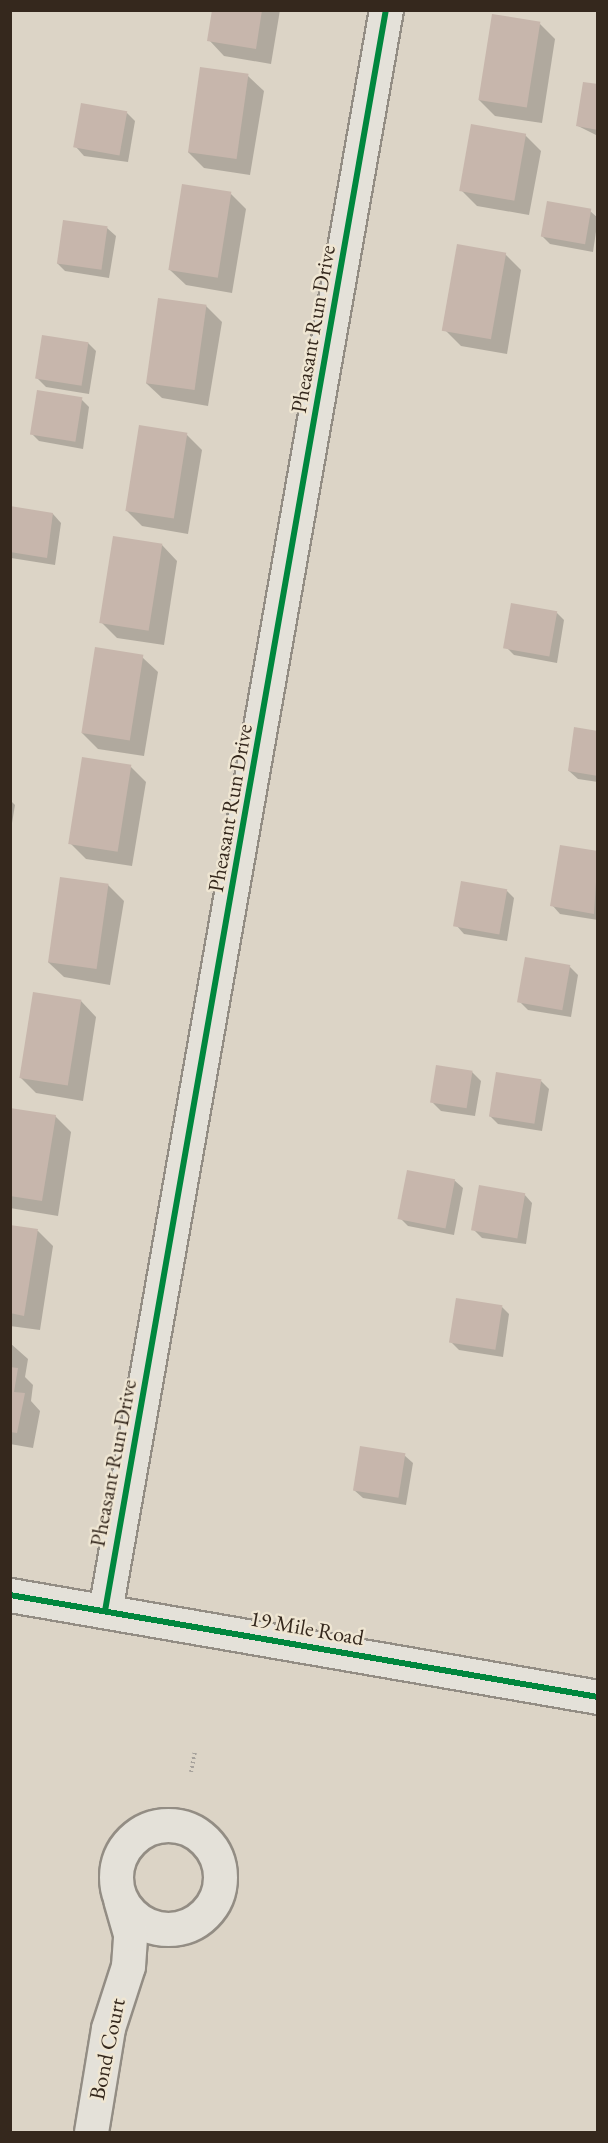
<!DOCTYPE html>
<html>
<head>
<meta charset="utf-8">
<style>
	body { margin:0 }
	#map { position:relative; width:608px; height:2143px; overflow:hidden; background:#dcd4c6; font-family:"EB Garamond",serif }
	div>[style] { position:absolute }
	.shadow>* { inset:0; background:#0003 }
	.building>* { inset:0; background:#c7b6ac; transform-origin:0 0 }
	.path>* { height:4px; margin-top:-2px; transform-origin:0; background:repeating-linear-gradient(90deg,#a6a19b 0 1.5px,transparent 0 4.5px) }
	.roads { filter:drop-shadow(2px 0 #938d84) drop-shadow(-2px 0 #938d84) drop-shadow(0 2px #938d84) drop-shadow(0 -2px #938d84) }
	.street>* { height:33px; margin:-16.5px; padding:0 16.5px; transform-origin:16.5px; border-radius:16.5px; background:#e4e1d9 }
	.street>.ring { margin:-16.5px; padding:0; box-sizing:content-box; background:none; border:33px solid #e4e1d9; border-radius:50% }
	.secondary>* { height:33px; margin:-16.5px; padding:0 16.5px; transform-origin:16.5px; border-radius:16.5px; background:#e4e1d9 }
	.cycleway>* { height:6px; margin:-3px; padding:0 3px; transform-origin:3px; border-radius:3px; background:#00873e }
	span { translate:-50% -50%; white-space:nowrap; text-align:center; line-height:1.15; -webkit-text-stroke:5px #efe6d3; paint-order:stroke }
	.street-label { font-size:22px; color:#35281d }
	.frame { position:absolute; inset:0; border:12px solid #35281d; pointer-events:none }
</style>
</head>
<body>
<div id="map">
	<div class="shadow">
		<i style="clip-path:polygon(213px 10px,280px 10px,271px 64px,224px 56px,209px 40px)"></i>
		<i style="clip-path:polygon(540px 24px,555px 39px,542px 123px,495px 116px,479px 100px)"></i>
		<i style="clip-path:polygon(248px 76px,264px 91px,250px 175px,204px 168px,188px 152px)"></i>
		<i style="clip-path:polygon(598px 86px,598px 136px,578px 126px)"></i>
		<i style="clip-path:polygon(126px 112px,135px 121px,128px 162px,84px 156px,76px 147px)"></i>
		<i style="clip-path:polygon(525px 135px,541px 151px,529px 215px,477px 206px,461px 190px)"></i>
		<i style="clip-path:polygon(230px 193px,246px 209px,232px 293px,186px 285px,170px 270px)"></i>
		<i style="clip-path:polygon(590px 211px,598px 218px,593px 252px,550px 244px,542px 236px)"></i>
		<i style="clip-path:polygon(107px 228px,116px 236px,109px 278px,65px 271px,57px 263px)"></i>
		<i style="clip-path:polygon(505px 254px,521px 270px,507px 354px,461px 346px,445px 330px)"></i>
		<i style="clip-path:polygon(206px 306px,222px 322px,208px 406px,162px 398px,146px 383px)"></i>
		<i style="clip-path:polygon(88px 343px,96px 351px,89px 394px,46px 387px,37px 378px)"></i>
		<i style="clip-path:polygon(81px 399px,89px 407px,83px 449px,39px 441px,31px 433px)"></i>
		<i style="clip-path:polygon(186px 434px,202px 450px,188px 534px,142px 526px,126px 510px)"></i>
		<i style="clip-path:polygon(10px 507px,53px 514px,61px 523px,55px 565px,11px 558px)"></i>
		<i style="clip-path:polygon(162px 545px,177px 561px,164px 645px,117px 638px,101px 622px)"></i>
		<i style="clip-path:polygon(556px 612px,564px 620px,557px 663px,514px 655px,506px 647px)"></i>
		<i style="clip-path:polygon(142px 657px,158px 672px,144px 756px,98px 749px,82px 733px)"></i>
		<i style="clip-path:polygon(598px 732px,598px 782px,578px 779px,569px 771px)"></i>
		<i style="clip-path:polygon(130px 766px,146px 782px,132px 866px,86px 859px,70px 843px)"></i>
		<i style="clip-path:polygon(10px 800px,15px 805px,10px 835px)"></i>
		<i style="clip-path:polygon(598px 853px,598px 920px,560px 914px,552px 905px)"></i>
		<i style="clip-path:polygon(108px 885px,124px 901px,110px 985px,64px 977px,48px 962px)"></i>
		<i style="clip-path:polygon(506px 890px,514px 898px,507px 941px,464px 934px,456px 925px)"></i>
		<i style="clip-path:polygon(569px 966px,578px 975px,571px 1017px,528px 1010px,519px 1001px)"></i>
		<i style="clip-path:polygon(81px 1001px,96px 1017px,83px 1101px,36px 1093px,21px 1078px)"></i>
		<i style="clip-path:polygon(472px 1072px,481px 1081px,475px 1116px,441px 1111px,432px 1102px)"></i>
		<i style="clip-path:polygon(540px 1080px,549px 1089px,542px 1131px,498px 1124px,490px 1116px)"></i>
		<i style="clip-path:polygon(10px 1109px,55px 1116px,71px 1132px,58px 1216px,10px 1208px)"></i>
		<i style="clip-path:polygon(454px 1180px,463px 1188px,454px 1235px,408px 1226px,400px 1218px)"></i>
		<i style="clip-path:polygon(524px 1194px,532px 1203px,526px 1244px,482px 1238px,473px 1229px)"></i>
		<i style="clip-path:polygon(10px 1226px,38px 1231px,53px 1246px,40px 1330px,10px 1326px)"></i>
		<i style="clip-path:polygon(501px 1306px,509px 1314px,503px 1357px,459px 1350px,451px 1342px)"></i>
		<i style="clip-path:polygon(10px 1343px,28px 1359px,25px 1377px,33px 1385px,31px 1401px,40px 1411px,33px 1448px,10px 1444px)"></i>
		<i style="clip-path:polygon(404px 1455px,413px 1463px,406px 1505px,363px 1498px,354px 1490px)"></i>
	</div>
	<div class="building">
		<i style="clip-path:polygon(212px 10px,262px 10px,256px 49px,207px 41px)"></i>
		<i style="left:492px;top:14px;width:49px;height:87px;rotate:9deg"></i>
		<i style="left:200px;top:67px;width:49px;height:86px;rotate:8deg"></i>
		<i style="clip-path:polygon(583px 82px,598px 84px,598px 130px,576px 126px)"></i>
		<i style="left:81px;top:103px;width:47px;height:45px;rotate:10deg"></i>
		<i style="left:471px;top:124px;width:56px;height:68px;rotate:10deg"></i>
		<i style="left:182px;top:184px;width:50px;height:87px;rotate:9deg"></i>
		<i style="left:547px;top:201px;width:45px;height:36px;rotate:10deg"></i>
		<i style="left:63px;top:220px;width:45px;height:44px;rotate:8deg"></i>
		<i style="left:457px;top:244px;width:50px;height:88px;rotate:10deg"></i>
		<i style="left:158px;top:298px;width:49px;height:86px;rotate:8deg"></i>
		<i style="left:42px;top:335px;width:47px;height:44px;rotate:9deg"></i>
		<i style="left:37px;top:390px;width:46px;height:45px;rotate:9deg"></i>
		<i style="left:139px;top:425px;width:49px;height:87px;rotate:9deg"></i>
		<i style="clip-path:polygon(10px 506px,53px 513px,47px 558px,10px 552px)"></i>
		<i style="left:113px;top:536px;width:50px;height:88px;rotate:9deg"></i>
		<i style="left:511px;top:603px;width:47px;height:46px;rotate:10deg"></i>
		<i style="left:95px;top:647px;width:49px;height:87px;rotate:9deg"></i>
		<i style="clip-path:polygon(574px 727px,598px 731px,598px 776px,568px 771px)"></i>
		<i style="left:82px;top:757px;width:50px;height:88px;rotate:9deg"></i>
		<i style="clip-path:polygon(560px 845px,598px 851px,594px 914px,550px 906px)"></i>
		<i style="left:60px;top:877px;width:49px;height:86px;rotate:8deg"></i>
		<i style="left:461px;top:881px;width:47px;height:46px;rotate:10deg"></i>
		<i style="left:525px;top:957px;width:46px;height:46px;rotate:10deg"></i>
		<i style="left:33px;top:992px;width:49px;height:87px;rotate:9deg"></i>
		<i style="left:436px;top:1065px;width:37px;height:38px;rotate:9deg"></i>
		<i style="left:496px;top:1072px;width:46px;height:45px;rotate:9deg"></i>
		<i style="clip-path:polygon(10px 1108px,56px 1115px,42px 1201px,10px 1196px)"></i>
		<i style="left:407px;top:1170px;width:49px;height:50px;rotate:11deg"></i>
		<i style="left:479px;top:1185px;width:47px;height:46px;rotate:10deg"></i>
		<i style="clip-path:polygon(10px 1225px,38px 1229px,24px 1316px,10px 1313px)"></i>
		<i style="left:456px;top:1298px;width:47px;height:45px;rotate:9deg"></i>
		<i style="clip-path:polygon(10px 1367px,18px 1368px,14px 1392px,25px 1393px,17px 1433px,10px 1432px)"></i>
		<i style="left:360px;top:1446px;width:46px;height:45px;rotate:9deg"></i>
	</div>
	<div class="path">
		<i style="left:191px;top:1772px;width:20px;rotate:-79deg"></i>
	</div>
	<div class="roads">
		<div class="street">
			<i style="left:105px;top:1611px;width:1625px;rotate:-80.05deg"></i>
			<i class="ring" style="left:116px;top:1825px;width:71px;height:71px"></i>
			<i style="left:91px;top:2132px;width:105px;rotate:-80.7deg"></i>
			<i style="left:108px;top:2028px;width:65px;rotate:-72.1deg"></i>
			<i style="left:128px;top:1966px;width:32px;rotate:-86deg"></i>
			<i style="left:130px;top:1934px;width:35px;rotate:-106deg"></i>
		</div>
		<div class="secondary">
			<i style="left:10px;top:1595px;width:597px;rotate:9.84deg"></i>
		</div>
	</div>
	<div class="cycleway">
		<i style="left:10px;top:1595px;width:597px;rotate:9.84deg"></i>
		<i style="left:105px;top:1611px;width:1625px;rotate:-80.05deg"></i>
	</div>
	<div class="street-label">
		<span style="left:313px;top:329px;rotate:-80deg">Pheasant Run Drive</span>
		<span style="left:230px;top:808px;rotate:-80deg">Pheasant Run Drive</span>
		<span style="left:113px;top:1463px;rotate:-79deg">Pheasant Run Drive</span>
		<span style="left:307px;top:1628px;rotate:10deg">19 Mile Road</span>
		<span style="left:107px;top:2049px;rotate:-78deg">Bond Court</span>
	</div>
	<div class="frame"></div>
</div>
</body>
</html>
